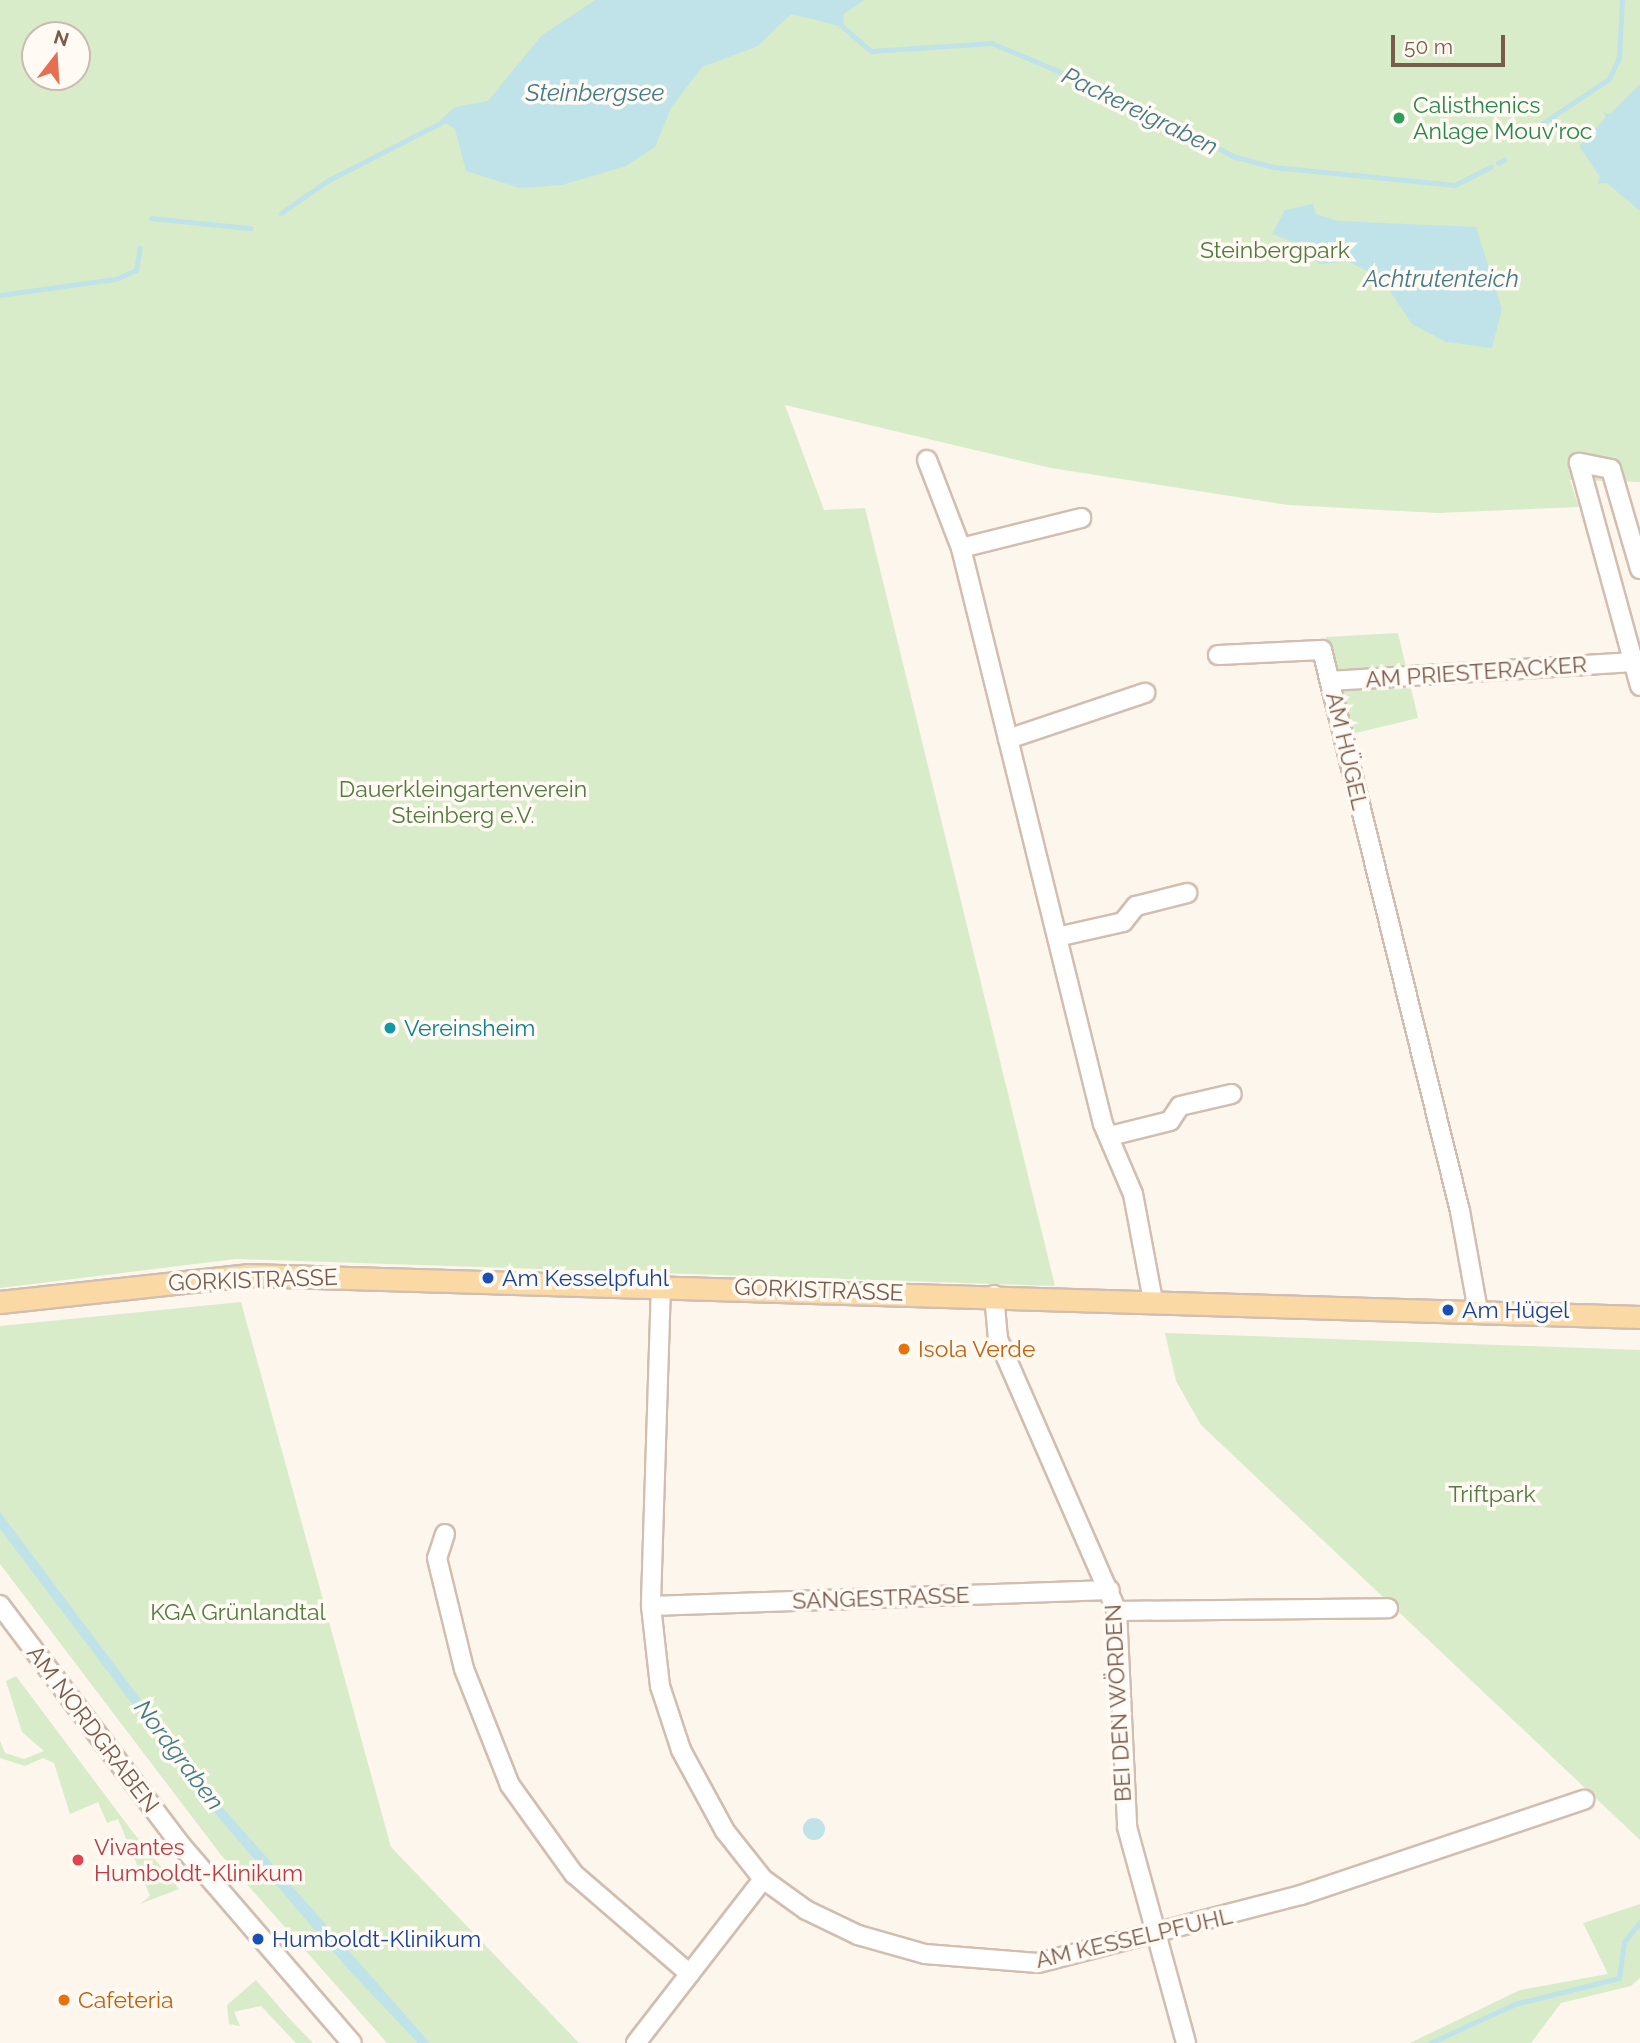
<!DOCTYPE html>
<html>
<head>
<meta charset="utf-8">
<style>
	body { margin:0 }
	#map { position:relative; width:1640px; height:2043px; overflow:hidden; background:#fdf6ec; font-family:Raleway,sans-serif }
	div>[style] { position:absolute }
	.green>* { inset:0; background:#d8ecc9 }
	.water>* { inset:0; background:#bfe3e8 }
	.round { border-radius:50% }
	.stream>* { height:4.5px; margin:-2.25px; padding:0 2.25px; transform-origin:2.25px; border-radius:2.25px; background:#bfe3e8 }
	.roads { filter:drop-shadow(2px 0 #d1beb0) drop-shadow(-2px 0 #d1beb0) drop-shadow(0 2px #d1beb0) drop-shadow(0 -2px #d1beb0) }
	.minor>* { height:18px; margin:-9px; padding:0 9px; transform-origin:9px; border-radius:9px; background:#fff }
	.major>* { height:21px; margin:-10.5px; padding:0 10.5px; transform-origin:10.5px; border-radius:10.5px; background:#fbd9a5 }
	.dots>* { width:19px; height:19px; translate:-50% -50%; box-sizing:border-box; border:4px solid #fffaf3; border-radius:50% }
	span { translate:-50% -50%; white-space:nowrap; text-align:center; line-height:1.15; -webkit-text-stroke:7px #fffaf3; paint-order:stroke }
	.leisure-label { font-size:23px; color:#27864d }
	.left { translate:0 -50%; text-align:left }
	.park-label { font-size:23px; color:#537a41 }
	.street-label { font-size:23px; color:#7a5c4d }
	.culture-label { font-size:23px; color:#0d838f }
	.transit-label { font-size:23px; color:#164399 }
	.food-label { font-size:23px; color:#c56008 }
	.health-label { font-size:23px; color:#be3a42 }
	.water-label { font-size:24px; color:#437c86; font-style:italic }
	.north { position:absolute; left:21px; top:21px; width:70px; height:70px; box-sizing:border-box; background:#fffaf3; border:2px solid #cabbb1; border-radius:50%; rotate:17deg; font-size:19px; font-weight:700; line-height:28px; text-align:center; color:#7a5c4d }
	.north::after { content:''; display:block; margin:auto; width:24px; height:32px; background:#e76f51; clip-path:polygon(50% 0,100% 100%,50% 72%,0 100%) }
	.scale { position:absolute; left:1391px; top:35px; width:114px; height:32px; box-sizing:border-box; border:4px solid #7a5c4d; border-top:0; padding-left:9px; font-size:21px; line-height:24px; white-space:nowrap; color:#7a5c4d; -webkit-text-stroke:5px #fffaf3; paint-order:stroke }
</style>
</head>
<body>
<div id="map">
	<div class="green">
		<i style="clip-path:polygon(evenodd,0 0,1640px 0,1640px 482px,1570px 480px,1579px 507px,1438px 513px,1288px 505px,1051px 468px,785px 405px,824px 510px,865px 508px,1055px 1286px,236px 1259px,0 1288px,0 0,35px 35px,77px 35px,77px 77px,35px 77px,35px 35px)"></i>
		<i style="clip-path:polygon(1398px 633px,1418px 718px,1348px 735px,1326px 637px)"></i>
		<i style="clip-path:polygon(241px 1302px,391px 1847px,579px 2043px,387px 2043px,221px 1855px,0 1564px,0 1326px)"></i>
		<i style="clip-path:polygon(1165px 1333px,1640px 1350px,1640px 1840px,1201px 1425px,1176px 1381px)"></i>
		<i style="clip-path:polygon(16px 1676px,132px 1831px,179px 1889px,140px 1904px,150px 1896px,118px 1819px,107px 1823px,98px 1802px,70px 1814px,54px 1763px,43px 1758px,25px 1766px,0 1758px,0 1741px,5px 1753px,24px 1759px,44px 1751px,22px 1732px,6px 1681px)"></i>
		<i style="clip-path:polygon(1640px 1904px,1640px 1978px,1631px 1986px,1561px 2003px,1531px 2043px,1410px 2043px,1520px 1990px,1608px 1974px,1583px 1923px)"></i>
		<i style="clip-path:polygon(256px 1980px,287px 2016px,313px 2043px,296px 2043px,261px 2006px,234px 2012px,240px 2026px,229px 2024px,227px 2005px)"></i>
	</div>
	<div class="water">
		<i style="clip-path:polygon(595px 0,864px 0,844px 14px,843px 27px,791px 14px,758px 46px,702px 67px,671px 108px,655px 147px,626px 166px,562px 185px,519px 188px,466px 171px,455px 129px,440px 120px,455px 107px,488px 101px,542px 35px)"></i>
		<i style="clip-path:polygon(1640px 84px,1640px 211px,1607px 183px,1597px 184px,1600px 177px,1579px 146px,1606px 117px,1603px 112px,1610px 114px)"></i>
		<i style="clip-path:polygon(1313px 204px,1316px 214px,1338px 221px,1476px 227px,1502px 309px,1492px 348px,1446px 342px,1412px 324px,1381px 278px,1349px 262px,1318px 264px,1317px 251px,1272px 234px,1285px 210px)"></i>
		<i style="clip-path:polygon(0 1512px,217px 1801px,430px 2043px,418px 2043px,349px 1970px,213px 1811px,0 1529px)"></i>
		<i class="round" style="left:803px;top:1818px;width:22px;height:22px"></i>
	</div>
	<div class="stream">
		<i style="left:841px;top:25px;width:40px;rotate:41deg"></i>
		<i style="left:871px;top:51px;width:121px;rotate:-3.8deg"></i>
		<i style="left:992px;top:43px;width:160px;rotate:22.9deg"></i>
		<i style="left:1139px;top:105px;width:107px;rotate:28.5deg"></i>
		<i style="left:1233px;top:156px;width:41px;rotate:15.4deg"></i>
		<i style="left:1273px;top:167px;width:183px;rotate:5.6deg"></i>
		<i style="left:1455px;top:185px;width:40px;rotate:-26.6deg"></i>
		<i style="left:1543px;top:123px;width:79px;rotate:-33.7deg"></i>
		<i style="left:1609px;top:79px;width:23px;rotate:-65deg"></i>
		<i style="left:1619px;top:58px;width:58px;rotate:-87deg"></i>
		<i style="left:1498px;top:163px;width:7px;rotate:-27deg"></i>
		<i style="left:281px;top:213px;width:56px;rotate:-34.8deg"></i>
		<i style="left:327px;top:181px;width:131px;rotate:-27.1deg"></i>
		<i style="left:151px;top:218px;width:100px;rotate:5.8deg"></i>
		<i style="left:0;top:295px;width:117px;rotate:-7.9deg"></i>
		<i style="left:116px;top:279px;width:22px;rotate:-24deg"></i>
		<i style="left:136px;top:270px;width:22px;rotate:-80deg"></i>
		<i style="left:1430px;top:2043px;width:94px;rotate:-24.6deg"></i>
		<i style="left:1515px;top:2004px;width:107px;rotate:-14deg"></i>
		<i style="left:1619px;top:1978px;width:36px;rotate:-82deg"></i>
		<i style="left:1624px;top:1942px;width:26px;rotate:-51deg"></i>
	</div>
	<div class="roads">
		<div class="minor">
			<i style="left:927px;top:460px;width:94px;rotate:68.9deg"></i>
			<i style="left:961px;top:548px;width:593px;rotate:76.15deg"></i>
			<i style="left:1103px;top:1124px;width:76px;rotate:66.8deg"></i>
			<i style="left:1133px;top:1194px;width:109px;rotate:79.4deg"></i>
			<i style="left:961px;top:548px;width:124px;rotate:-14deg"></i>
			<i style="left:1640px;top:569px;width:104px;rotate:-106.2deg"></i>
			<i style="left:1611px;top:469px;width:33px;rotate:-169deg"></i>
			<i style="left:1579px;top:463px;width:231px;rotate:74.7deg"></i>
			<i style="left:1218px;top:655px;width:104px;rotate:-2.8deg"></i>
			<i style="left:1322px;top:650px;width:578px;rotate:76.18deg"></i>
			<i style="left:1460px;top:1211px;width:102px;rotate:79.8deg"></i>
			<i style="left:1331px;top:681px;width:302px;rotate:-3.6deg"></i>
			<i style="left:1008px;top:739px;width:145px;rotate:-18.6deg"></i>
			<i style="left:1057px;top:937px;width:68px;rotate:-12.8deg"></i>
			<i style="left:1123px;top:922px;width:21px;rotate:-51deg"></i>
			<i style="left:1136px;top:906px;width:53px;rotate:-14.3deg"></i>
			<i style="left:1110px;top:1136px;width:62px;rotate:-14deg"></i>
			<i style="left:1170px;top:1121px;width:18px;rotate:-56deg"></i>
			<i style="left:1180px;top:1106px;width:53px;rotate:-13deg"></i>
			<i style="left:661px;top:1284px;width:322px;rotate:91.8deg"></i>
			<i style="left:651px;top:1606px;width:81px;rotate:83.6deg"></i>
			<i style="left:660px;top:1686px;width:67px;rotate:71.8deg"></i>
			<i style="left:681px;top:1750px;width:92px;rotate:61.5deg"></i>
			<i style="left:725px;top:1831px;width:61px;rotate:51.6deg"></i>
			<i style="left:763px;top:1879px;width:53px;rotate:35.8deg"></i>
			<i style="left:806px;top:1910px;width:58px;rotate:25.7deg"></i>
			<i style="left:858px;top:1935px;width:70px;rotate:15.8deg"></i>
			<i style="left:925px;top:1954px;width:113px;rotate:4.6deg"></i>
			<i style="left:1038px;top:1963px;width:272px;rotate:-14.5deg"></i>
			<i style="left:1301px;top:1895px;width:299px;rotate:-18.6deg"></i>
			<i style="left:994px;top:1295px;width:44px;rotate:84.8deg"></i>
			<i style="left:998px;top:1339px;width:297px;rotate:66.4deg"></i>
			<i style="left:1117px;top:1611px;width:216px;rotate:87.3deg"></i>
			<i style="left:1127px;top:1827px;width:224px;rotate:74.7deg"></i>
			<i style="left:445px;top:1534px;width:25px;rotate:108deg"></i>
			<i style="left:437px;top:1558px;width:114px;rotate:76.3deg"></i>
			<i style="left:464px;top:1669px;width:125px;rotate:68.4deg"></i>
			<i style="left:510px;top:1785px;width:110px;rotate:54.3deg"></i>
			<i style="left:574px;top:1874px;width:153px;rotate:40.8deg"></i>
			<i style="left:0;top:1605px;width:299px;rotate:53deg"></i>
			<i style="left:180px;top:1844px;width:263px;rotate:49.2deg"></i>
			<i style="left:651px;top:1606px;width:459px;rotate:-2deg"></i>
			<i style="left:1117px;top:1611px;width:271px;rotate:-0.6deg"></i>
			<i style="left:636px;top:2043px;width:207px;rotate:-52.2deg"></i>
		</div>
		<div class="major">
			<i style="left:0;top:1302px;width:249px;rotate:-6.2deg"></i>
			<i style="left:248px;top:1275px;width:1393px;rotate:1.73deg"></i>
		</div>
	</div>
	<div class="dots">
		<i style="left:1399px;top:118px;background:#2e9e5b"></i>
		<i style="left:390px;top:1028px;background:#0f9aa8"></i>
		<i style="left:488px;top:1278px;background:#1a4fb4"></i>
		<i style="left:1448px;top:1310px;background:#1a4fb4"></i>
		<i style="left:904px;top:1349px;background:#e8710a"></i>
		<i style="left:78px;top:1860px;background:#e0444e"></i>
		<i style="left:258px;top:1939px;background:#1a4fb4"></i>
		<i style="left:64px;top:2000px;background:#e8710a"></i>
	</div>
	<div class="leisure-label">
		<span class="left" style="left:1413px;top:118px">Calisthenics<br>Anlage Mouv'roc</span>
	</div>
	<div class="park-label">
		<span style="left:1275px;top:250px">Steinbergpark</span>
		<span style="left:463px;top:802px">Dauerkleingartenverein<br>Steinberg e.V.</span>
		<span style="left:1492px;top:1494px">Triftpark</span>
		<span style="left:238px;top:1612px">KGA Grünlandtal</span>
	</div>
	<div class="street-label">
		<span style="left:1476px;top:672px;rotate:-4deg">AM PRIESTERACKER</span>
		<span style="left:1347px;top:751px;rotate:77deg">AM HÜGEL</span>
		<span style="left:253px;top:1280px;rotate:-2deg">GORKISTRASSE</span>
		<span style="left:819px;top:1290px;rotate:2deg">GORKISTRASSE</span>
		<span style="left:881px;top:1598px;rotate:-2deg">SANGESTRASSE</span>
		<span style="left:1118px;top:1703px;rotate:-93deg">BEI DEN WÖRDEN</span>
		<span style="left:93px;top:1729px;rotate:53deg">AM NORDGRABEN</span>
		<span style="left:1134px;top:1938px;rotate:-13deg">AM KESSELPFUHL</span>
	</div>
	<div class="culture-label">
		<span class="left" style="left:404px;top:1028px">Vereinsheim</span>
	</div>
	<div class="transit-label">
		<span class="left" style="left:502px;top:1278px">Am Kesselpfuhl</span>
		<span class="left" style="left:1462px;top:1310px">Am Hügel</span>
		<span class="left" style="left:272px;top:1939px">Humboldt-Klinikum</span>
	</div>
	<div class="food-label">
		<span class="left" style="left:918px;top:1349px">Isola Verde</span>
		<span class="left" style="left:78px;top:2000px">Cafeteria</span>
	</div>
	<div class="health-label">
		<span class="left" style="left:94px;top:1860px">Vivantes<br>Humboldt-Klinikum</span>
	</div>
	<div class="water-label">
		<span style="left:595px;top:93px">Steinbergsee</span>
		<span style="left:1140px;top:111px;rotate:26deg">Packereigraben</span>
		<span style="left:1441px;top:279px">Achtrutenteich</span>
		<span style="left:179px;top:1755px;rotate:53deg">Nordgraben</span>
	</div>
	<div class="north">N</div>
	<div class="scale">50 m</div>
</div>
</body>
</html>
